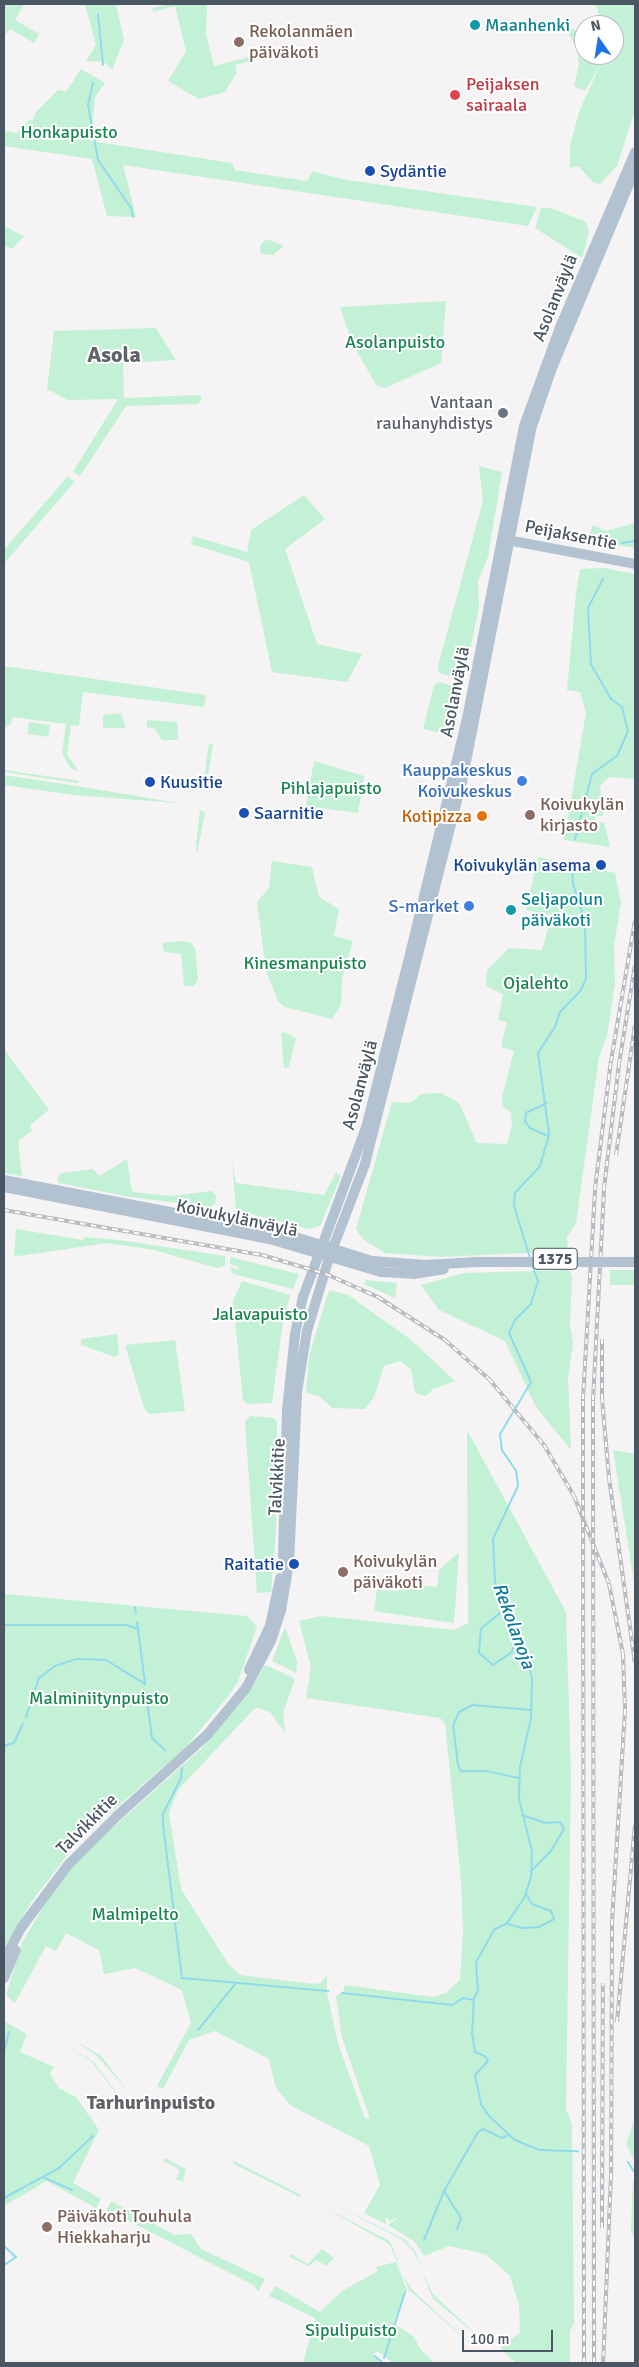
<!DOCTYPE html>
<html>
<head>
<meta charset="utf-8">
<style>
	body { margin:0 }
	#map { position:relative; width:639px; height:2367px; overflow:hidden; background:#f5f3f3; font-family:Signika,sans-serif }
	div>[style] { position:absolute }
	.green>* { inset:0; background:#c3f1d5; transform-origin:0 0 }
	.stream>* { height:2px; margin:-1px; padding:0 1px; transform-origin:1px; border-radius:1px; background:#90daee }
	.major>* { height:10px; margin:-5px; padding:0 5px; transform-origin:5px; border-radius:5px; background:#b3c2d1 }
	.rail>* { height:4px; margin-top:-2px; transform-origin:0; background:repeating-linear-gradient(90deg,#fff 0 5.5px,#b5b8bd 0 11px); box-sizing:border-box; border-block:1px solid #b5b8bd }
	.major-bridge>* { height:10px; margin:-5px; padding:0 5px; transform-origin:5px; border-radius:5px; background:#b3c2d1 }
	.dots>* { width:14px; height:14px; translate:-50% -50%; box-sizing:border-box; border:2px solid #fff; border-radius:50% }
	span { translate:-50% -50%; white-space:nowrap; text-align:center; line-height:1.15; -webkit-text-stroke:4px #fff; paint-order:stroke }
	.shield-label span { padding:1px 4px; background:#fff; border:1px solid; border-radius:4px; -webkit-text-stroke-width:0 }
	.shield-label { font-size:16px; color:#4a5661; font-weight:700 }
	.culture-label { font-size:18px; color:#0d838f }
	.left { translate:0 -50%; text-align:left }
	.education-label { font-size:18px; color:#785e54 }
	.health-label { font-size:18px; color:#be3a42 }
	.park-label { font-size:18px; color:#17864f }
	.transit-label { font-size:18px; color:#164399 }
	.right { translate:-100% -50%; text-align:right }
	.street-label { font-size:18px; color:#4a5661 }
	.worship-label { font-size:18px; color:#5b616d }
	.shop-label { font-size:18px; color:#366cbe }
	.food-label { font-size:18px; color:#c56008 }
	.water-label { font-size:19px; color:#0c7c9b; font-style:italic }
	.quarter-label { font-size:20px; color:#5f6368; font-weight:700 }
	.district-label { font-size:22px; color:#5f6368; font-weight:700 }
	.frame { position:absolute; inset:0; border:5px solid #4a5661; pointer-events:none }
	.north { position:absolute; left:574px; top:15px; width:50px; height:50px; box-sizing:border-box; background:#fff; border:1px solid #b7bbc0; border-radius:50%; rotate:347deg; font-size:14px; font-weight:700; line-height:20px; text-align:center; color:#4a5661 }
	.north::after { content:''; display:block; margin:auto; width:18px; height:22px; background:#1a73e8; clip-path:polygon(50% 0,100% 100%,50% 72%,0 100%) }
	.scale { position:absolute; left:462px; top:2330px; width:91px; height:22px; box-sizing:border-box; border:2px solid #4a5661; border-top:0; padding-left:6px; font-size:15px; line-height:18px; white-space:nowrap; color:#4a5661; -webkit-text-stroke:4px #fff; paint-order:stroke }
</style>
</head>
<body>
<div id="map">
	<div class="green">
		<i style="clip-path:polygon(4px 4px,24px 4px,15px 20px,39px 34px,34px 43px,10px 29px,4px 36px)"></i>
		<i style="clip-path:polygon(85px 4px,116px 4px,124px 40px,112px 70px,104px 62px,86px 61px,96px 45px)"></i>
		<i style="clip-path:polygon(170px 4px,207px 4px,206px 34px,214px 66px,272px 51px,273px 55px,235px 65px,237px 72px,225px 92px,199px 99px,168px 81px,186px 51px,175px 6px,153px 12px,152px 8px)"></i>
		<i style="clip-path:polygon(596px 4px,635px 4px,635px 110px,617px 166px,600px 184px,594px 183px,578px 166px,570px 168px,570px 146px,579px 112px,601px 63px,585px 91px,574px 86px,579px 64px,577px 49px,563px 22px,584px 37px,584px 55px,614px 55px,614px 25px,601px 25px)"></i>
		<i style="clip-path:polygon(81px 69px,105px 83px,95px 97px,91px 141px,232px 163px,235px 170px,307px 181px,313px 171px,341px 179px,537px 207px,528px 226px,123px 165px,136px 217px,107px 216px,92px 159px,4px 146px,4px 131px,17px 133px,30px 119px,32px 121px,36px 112px,58px 90px,66px 92px)"></i>
		<i style="clip-path:polygon(541px 208px,551px 208px,586px 222px,589px 232px,582px 258px,535px 228px)"></i>
		<i style="clip-path:polygon(4px 226px,24px 236px,12px 249px,4px 245px)"></i>
		<i style="clip-path:polygon(265px 240px,269px 240px,284px 246px,273px 255px,261px 254px,260px 246px)"></i>
		<i style="clip-path:polygon(446px 301px,441px 363px,385px 388px,377px 386px,353px 345px,340px 307px)"></i>
		<i style="clip-path:polygon(156px 328px,176px 360px,123px 363px,124px 398px,200px 395px,202px 399px,198px 404px,126px 406px,80px 476px,73px 472px,118px 399px,68px 400px,47px 389px,54px 331px)"></i>
		<i style="clip-path:polygon(479px 466px,502px 472px,488px 557px,478px 581px,479px 607px,464px 680px,439px 673px,438px 666px,483px 501px)"></i>
		<i style="left:68px;top:476px;width:9px;height:110px;rotate:41deg"></i>
		<i style="clip-path:polygon(304px 495px,325px 519px,285px 549px,317px 644px,362px 654px,347px 682px,272px 672px,249px 562px,191px 544px,193px 536px,247px 552px,251px 530px)"></i>
		<i style="clip-path:polygon(635px 523px,635px 548px,587px 540px,593px 525px,606px 531px)"></i>
		<i style="clip-path:polygon(604px 568px,635px 574px,635px 779px,609px 777px,600px 786px,603px 816px,595px 816px,595px 823px,604px 822px,610px 847px,564px 840px,586px 713px,580px 692px,567px 690px,576px 593px,580px 569px)"></i>
		<i style="clip-path:polygon(4px 666px,206px 695px,204px 707px,83px 692px,79px 726px,71px 725px,67px 754px,78px 771px,70px 768px,62px 753px,66px 724px,12px 717px,11px 724px,5px 728px)"></i>
		<i style="clip-path:polygon(440px 682px,462px 689px,453px 736px,423px 729px,434px 685px)"></i>
		<i style="clip-path:polygon(121px 713px,126px 728px,103px 728px,103px 715px)"></i>
		<i style="clip-path:polygon(147px 720px,177px 722px,178px 740px,162px 740px,155px 729px,147px 727px)"></i>
		<i style="left:29px;top:722px;width:21px;height:12px;rotate:8deg"></i>
		<i style="clip-path:polygon(209px 743px,213px 745px,206px 787px,203px 787px)"></i>
		<i style="clip-path:polygon(314px 761px,364px 776px,358px 813px,306px 806px)"></i>
		<i style="clip-path:polygon(4px 770px,80px 781px,77px 783px,4px 772px)"></i>
		<i style="clip-path:polygon(4px 775px,83px 787px,178px 803px,74px 795px,4px 785px)"></i>
		<i style="clip-path:polygon(200px 810px,205px 813px,197px 854px,196px 843px)"></i>
		<i style="clip-path:polygon(538px 857px,615px 873px,621px 903px,614px 946px,615px 983px,607px 1036px,599px 1057px,576px 1223px,567px 1237px,568px 1251px,441px 1257px,385px 1253px,363px 1239px,356px 1229px,392px 1102px,410px 1103px,421px 1094px,441px 1093px,459px 1103px,477px 1143px,507px 1144px,512px 1125px,511px 1112px,503px 1107px,502px 1097px,514px 1051px,501px 1047px,507px 1022px,498px 1020px,503px 994px,486px 986px,487px 970px,509px 948px,542px 950px,552px 915px,526px 910px)"></i>
		<i style="clip-path:polygon(272px 861px,312px 867px,319px 897px,339px 909px,334px 936px,353px 941px,342px 979px,341px 1005px,332px 1019px,285px 1007px,278px 1001px,266px 971px,257px 902px,269px 888px)"></i>
		<i style="clip-path:polygon(182px 941px,190px 942px,195px 948px,198px 980px,194px 986px,184px 986px,181px 954px,164px 952px,162px 943px)"></i>
		<i style="clip-path:polygon(284px 1032px,296px 1038px,289px 1067px,284px 1068px,281px 1033px)"></i>
		<i style="clip-path:polygon(4px 1049px,49px 1110px,30px 1125px,32px 1131px,18px 1141px,22px 1176px,4px 1173px)"></i>
		<i style="clip-path:polygon(127px 1159px,132px 1192px,171px 1196px,212px 1191px,216px 1196px,215px 1203px,211px 1207px,130px 1197px,59px 1183px,57px 1178px,61px 1173px,93px 1169px,99px 1176px)"></i>
		<i style="clip-path:polygon(232px 1160px,236px 1183px,324px 1195px,336px 1172px,341px 1176px,320px 1226px,309px 1229px,236px 1210px)"></i>
		<i style="clip-path:polygon(16px 1229px,83px 1240px,84px 1237px,119px 1240px,225px 1256px,225px 1266px,217px 1268px,154px 1250px,107px 1243px,19px 1256px,14px 1255px)"></i>
		<i style="clip-path:polygon(230px 1257px,299px 1274px,293px 1289px,233px 1274px,230px 1267px,238px 1270px,239px 1267px,230px 1264px)"></i>
		<i style="clip-path:polygon(569px 1270px,572px 1276px,570px 1324px,573px 1343px,568px 1378px,571px 1450px,536px 1407px,505px 1341px,439px 1310px,421px 1285px,464px 1273px)"></i>
		<i style="left:635px;top:1270px;width:15px;height:25px;rotate:90deg"></i>
		<i style="clip-path:polygon(366px 1280px,397px 1283px,395px 1298px,364px 1284px)"></i>
		<i style="clip-path:polygon(242px 1281px,290px 1295px,282px 1328px,272px 1403px,247px 1404px,243px 1400px,233px 1301px)"></i>
		<i style="clip-path:polygon(329px 1290px,348px 1295px,410px 1339px,455px 1381px,433px 1389px,426px 1396px,415px 1393px,411px 1369px,400px 1361px,384px 1366px,374px 1397px,365px 1409px,332px 1408px,319px 1396px,306px 1393px,309px 1356px)"></i>
		<i style="clip-path:polygon(117px 1334px,119px 1355px,115px 1357px,81px 1345px,81px 1339px)"></i>
		<i style="clip-path:polygon(175px 1340px,185px 1411px,149px 1414px,144px 1408px,125px 1345px)"></i>
		<i style="clip-path:polygon(250px 1416px,274px 1418px,277px 1422px,276px 1530px,271px 1592px,257px 1593px,245px 1422px)"></i>
		<i style="clip-path:polygon(467px 1430px,566px 1612px,571px 1774px,566px 2109px,572px 2124px,574px 2324px,570px 2331px,570px 2363px,516px 2363px,505px 2353px,501px 2346px,520px 2333px,519px 2305px,510px 2276px,485px 2254px,449px 2246px,424px 2256px,414px 2241px,388px 2225px,400px 2216px,390px 2221px,386px 2217px,386px 2224px,364px 2213px,380px 2185px,369px 2146px,290px 2105px,276px 2088px,269px 2059px,215px 2031px,189px 2040px,163px 2089px,157px 2086px,191px 2023px,182px 1990px,135px 1968px,104px 1974px,99px 1950px,66px 1933px,56px 1951px,46px 1946px,15px 2003px,6px 1995px,22px 1943px,53px 1890px,81px 1856px,202px 1748px,256px 1681px,264px 1665px,268px 1666px,295px 1679px,283px 1713px,285px 1733px,271px 1713px,259px 1708px,254px 1709px,178px 1790px,169px 1813px,181px 1889px,229px 1965px,240px 1975px,314px 1984px,321px 1983px,327px 1975px,327px 1992px,338px 2044px,365px 2118px,370px 2119px,342px 2037px,336px 1996px,343px 1992px,345px 1985px,433px 1997px,446px 1993px,460px 1980px,463px 1932px,461px 1879px,445px 1724px,440px 1718px,306px 1698px,311px 1667px,299px 1621px,321px 1616px,455px 1630px,468px 1623px)"></i>
		<i style="clip-path:polygon(613px 1450px,635px 1454px,635px 1588px)"></i>
		<i style="clip-path:polygon(459px 1552px,454px 1623px,374px 1611px,377px 1590px,399px 1591px,400px 1583px,437px 1587px,439px 1570px)"></i>
		<i style="clip-path:polygon(4px 1594px,247px 1616px,257px 1626px,238px 1682px,229px 1695px,186px 1747px,78px 1841px,32px 1901px,4px 1948px)"></i>
		<i style="clip-path:polygon(285px 1627px,297px 1661px,296px 1673px,272px 1661px)"></i>
		<i style="clip-path:polygon(4px 2021px,27px 2034px,20px 2052px,54px 2067px,50px 2074px,59px 2088px,76px 2097px,99px 2130px,73px 2183px,101px 2199px,96px 2208px,47px 2181px,4px 2206px)"></i>
		<i style="clip-path:polygon(73px 2039px,101px 2056px,128px 2091px,97px 2056px)"></i>
		<i style="clip-path:polygon(65px 2045px,94px 2062px,127px 2107px,92px 2062px)"></i>
		<i style="clip-path:polygon(635px 2119px,635px 2162px,626px 2144px)"></i>
		<i style="clip-path:polygon(165px 2158px,186px 2169px,183px 2182px,176px 2179px,180px 2170px,163px 2161px)"></i>
		<i style="clip-path:polygon(234px 2161px,301px 2195px,300px 2197px,232px 2163px)"></i>
		<i style="clip-path:polygon(633px 2181px,635px 2182px,635px 2242px,631px 2229px)"></i>
		<i style="clip-path:polygon(326px 2200px,404px 2239px,416px 2252px,422px 2267px,413px 2251px,401px 2239px)"></i>
		<i style="clip-path:polygon(111px 2201px,174px 2235px,191px 2234px,201px 2249px,265px 2279px,258px 2292px,255px 2286px,110px 2211px,106px 2212px)"></i>
		<i style="clip-path:polygon(323px 2207px,390px 2241px,402px 2271px,389px 2244px)"></i>
		<i style="clip-path:polygon(322px 2249px,334px 2258px,326px 2266px,316px 2260px,309px 2266px,289px 2257px,291px 2254px,308px 2264px)"></i>
		<i style="clip-path:polygon(396px 2262px,407px 2290px,393px 2323px,414px 2337px,420px 2349px,435px 2363px,393px 2363px,377px 2351px,373px 2356px,384px 2363px,303px 2363px,315px 2318px,269px 2296px,275px 2286px,320px 2312px,342px 2291px,378px 2271px,376px 2267px)"></i>
		<i style="clip-path:polygon(421px 2269px,433px 2294px,480px 2338px,433px 2299px)"></i>
		<i style="clip-path:polygon(403px 2275px,412px 2290px,474px 2347px,409px 2290px)"></i>
	</div>
	<div class="stream">
		<i style="left:98px;top:14px;width:51px;rotate:84.4deg"></i>
		<i style="left:93px;top:83px;width:23px;rotate:103deg"></i>
		<i style="left:88px;top:105px;width:56px;rotate:79.7deg"></i>
		<i style="left:98px;top:160px;width:58px;rotate:55.5deg"></i>
		<i style="left:131px;top:208px;width:9px;rotate:77deg"></i>
		<i style="left:622px;top:543px;width:13px;rotate:-9deg"></i>
		<i style="left:575px;top:839px;width:67px;rotate:-75.3deg"></i>
		<i style="left:592px;top:774px;width:31px;rotate:-36deg"></i>
		<i style="left:617px;top:756px;width:27px;rotate:-66deg"></i>
		<i style="left:628px;top:731px;width:25px;rotate:-104deg"></i>
		<i style="left:622px;top:707px;width:14px;rotate:-144deg"></i>
		<i style="left:611px;top:699px;width:39px;rotate:-120deg"></i>
		<i style="left:591px;top:665px;width:57px;rotate:-93deg"></i>
		<i style="left:588px;top:608px;width:33px;rotate:-63deg"></i>
		<i style="left:547px;top:1103px;width:23px;rotate:155deg"></i>
		<i style="left:526px;top:1113px;width:8px;rotate:97deg"></i>
		<i style="left:525px;top:1121px;width:9px;rotate:54deg"></i>
		<i style="left:530px;top:1128px;width:20px;rotate:24deg"></i>
		<i style="left:530px;top:1258px;width:54px;rotate:-107.1deg"></i>
		<i style="left:514px;top:1206px;width:13px;rotate:-86deg"></i>
		<i style="left:515px;top:1193px;width:37px;rotate:-47deg"></i>
		<i style="left:540px;top:1166px;width:33px;rotate:-74deg"></i>
		<i style="left:549px;top:1134px;width:82px;rotate:-97.7deg"></i>
		<i style="left:538px;top:1053px;width:31px;rotate:-57deg"></i>
		<i style="left:555px;top:1027px;width:16px;rotate:-72deg"></i>
		<i style="left:560px;top:1012px;width:30px;rotate:-46deg"></i>
		<i style="left:581px;top:990px;width:13px;rotate:-67deg"></i>
		<i style="left:586px;top:978px;width:57px;rotate:-91deg"></i>
		<i style="left:585px;top:921px;width:39px;rotate:-108deg"></i>
		<i style="left:573px;top:884px;width:17px;rotate:-93deg"></i>
		<i style="left:532px;top:1265px;width:17px;rotate:69deg"></i>
		<i style="left:538px;top:1281px;width:24px;rotate:107deg"></i>
		<i style="left:531px;top:1304px;width:23px;rotate:135deg"></i>
		<i style="left:515px;top:1320px;width:14px;rotate:115deg"></i>
		<i style="left:509px;top:1333px;width:54px;rotate:65.8deg"></i>
		<i style="left:531px;top:1382px;width:61px;rotate:120.8deg"></i>
		<i style="left:500px;top:1434px;width:16px;rotate:83deg"></i>
		<i style="left:502px;top:1450px;width:25px;rotate:56deg"></i>
		<i style="left:516px;top:1471px;width:15px;rotate:82deg"></i>
		<i style="left:518px;top:1486px;width:59px;rotate:115.3deg"></i>
		<i style="left:493px;top:1539px;width:43px;rotate:87.3deg"></i>
		<i style="left:495px;top:1582px;width:51px;rotate:63.4deg"></i>
		<i style="left:518px;top:1628px;width:52px;rotate:74.4deg"></i>
		<i style="left:532px;top:1678px;width:40px;rotate:91.4deg"></i>
		<i style="left:531px;top:1718px;width:50px;rotate:102.7deg"></i>
		<i style="left:520px;top:1767px;width:32px;rotate:92deg"></i>
		<i style="left:519px;top:1799px;width:54px;rotate:76deg"></i>
		<i style="left:532px;top:1851px;width:26px;rotate:92deg"></i>
		<i style="left:531px;top:1877px;width:22px;rotate:108deg"></i>
		<i style="left:524px;top:1898px;width:30px;rotate:124deg"></i>
		<i style="left:507px;top:1923px;width:15px;rotate:152deg"></i>
		<i style="left:494px;top:1930px;width:37px;rotate:119deg"></i>
		<i style="left:476px;top:1962px;width:29px;rotate:86deg"></i>
		<i style="left:478px;top:1991px;width:8px;rotate:120deg"></i>
		<i style="left:474px;top:1998px;width:35px;rotate:93deg"></i>
		<i style="left:472px;top:2033px;width:19px;rotate:81deg"></i>
		<i style="left:475px;top:2052px;width:11px;rotate:22deg"></i>
		<i style="left:485px;top:2056px;width:6px;rotate:59deg"></i>
		<i style="left:488px;top:2061px;width:19px;rotate:133deg"></i>
		<i style="left:475px;top:2075px;width:30px;rotate:78deg"></i>
		<i style="left:481px;top:2104px;width:14px;rotate:56deg"></i>
		<i style="left:489px;top:2116px;width:35px;rotate:43deg"></i>
		<i style="left:515px;top:2140px;width:27px;rotate:22deg"></i>
		<i style="left:540px;top:2150px;width:38px;rotate:2deg"></i>
		<i style="left:135px;top:1607px;width:6px;rotate:81deg"></i>
		<i style="left:507px;top:1607px;width:34px;rotate:140deg"></i>
		<i style="left:481px;top:1629px;width:24px;rotate:95deg"></i>
		<i style="left:479px;top:1653px;width:18px;rotate:41deg"></i>
		<i style="left:493px;top:1665px;width:23px;rotate:-34deg"></i>
		<i style="left:512px;top:1652px;width:7px;rotate:-74deg"></i>
		<i style="left:514px;top:1645px;width:8px;rotate:-14deg"></i>
		<i style="left:137px;top:1622px;width:63px;rotate:82.6deg"></i>
		<i style="left:4px;top:1625px;width:122px"></i>
		<i style="left:126px;top:1625px;width:13px;rotate:18deg"></i>
		<i style="left:146px;top:1693px;width:45px;rotate:82.4deg"></i>
		<i style="left:152px;top:1738px;width:18px;rotate:43deg"></i>
		<i style="left:26px;top:1717px;width:41px;rotate:-71.6deg"></i>
		<i style="left:39px;top:1678px;width:20px;rotate:-37deg"></i>
		<i style="left:55px;top:1666px;width:23px;rotate:-18deg"></i>
		<i style="left:77px;top:1659px;width:29px;rotate:2deg"></i>
		<i style="left:106px;top:1660px;width:46px;rotate:31.6deg"></i>
		<i style="left:4px;top:1746px;width:10px;rotate:-17deg"></i>
		<i style="left:14px;top:1743px;width:21px;rotate:-65deg"></i>
		<i style="left:182px;top:1768px;width:10px;rotate:96deg"></i>
		<i style="left:181px;top:1778px;width:40px;rotate:116.6deg"></i>
		<i style="left:163px;top:1814px;width:10px;rotate:90deg"></i>
		<i style="left:163px;top:1824px;width:155px;rotate:83deg"></i>
		<i style="left:182px;top:1978px;width:147px;rotate:5.1deg"></i>
		<i style="left:519px;top:1778px;width:33px;rotate:-168deg"></i>
		<i style="left:487px;top:1771px;width:26px;rotate:180deg"></i>
		<i style="left:461px;top:1771px;width:7px;rotate:-117deg"></i>
		<i style="left:458px;top:1765px;width:39px;rotate:-97deg"></i>
		<i style="left:453px;top:1726px;width:15px;rotate:-67deg"></i>
		<i style="left:459px;top:1712px;width:16px;rotate:-27deg"></i>
		<i style="left:473px;top:1705px;width:57px;rotate:5deg"></i>
		<i style="left:522px;top:1815px;width:24px;rotate:19deg"></i>
		<i style="left:545px;top:1823px;width:15px;rotate:-4deg"></i>
		<i style="left:560px;top:1822px;width:8px;rotate:60deg"></i>
		<i style="left:564px;top:1829px;width:27px;rotate:121deg"></i>
		<i style="left:550px;top:1852px;width:27px;rotate:135deg"></i>
		<i style="left:508px;top:1924px;width:15px;rotate:16deg"></i>
		<i style="left:522px;top:1928px;width:17px;rotate:-3deg"></i>
		<i style="left:539px;top:1927px;width:17px;rotate:-28deg"></i>
		<i style="left:554px;top:1919px;width:9px;rotate:-111deg"></i>
		<i style="left:551px;top:1911px;width:20px;rotate:-160deg"></i>
		<i style="left:532px;top:1904px;width:12px;rotate:-121deg"></i>
		<i style="left:342px;top:1993px;width:111px;rotate:6.2deg"></i>
		<i style="left:452px;top:2005px;width:13px;rotate:-32deg"></i>
		<i style="left:463px;top:1998px;width:11px;rotate:10deg"></i>
		<i style="left:198px;top:2030px;width:60px;rotate:-51deg"></i>
		<i style="left:4px;top:2052px;width:21px;rotate:-76deg"></i>
		<i style="left:628px;top:2162px;width:13px;rotate:58deg"></i>
		<i style="left:45px;top:2178px;width:30px;rotate:24deg"></i>
		<i style="left:444px;top:2191px;width:32px;rotate:58deg"></i>
		<i style="left:461px;top:2218px;width:12px;rotate:110deg"></i>
		<i style="left:4px;top:2198px;width:63px;rotate:-28.6deg"></i>
		<i style="left:59px;top:2168px;width:47px;rotate:-43.3deg"></i>
		<i style="left:424px;top:2240px;width:53px;rotate:-67.8deg"></i>
		<i style="left:444px;top:2191px;width:68px;rotate:-60deg"></i>
		<i style="left:478px;top:2132px;width:6px;rotate:-31deg"></i>
		<i style="left:483px;top:2129px;width:21px;rotate:25deg"></i>
		<i style="left:502px;top:2138px;width:7px;rotate:-27deg"></i>
		<i style="left:4px;top:2246px;width:16px;rotate:43deg"></i>
		<i style="left:16px;top:2257px;width:14px;rotate:146deg"></i>
		<i style="left:375px;top:2356px;width:9px;rotate:41deg"></i>
		<i style="left:384px;top:2358px;width:69px;rotate:-72.3deg"></i>
	</div>
	<div class="major">
		<i style="left:502px;top:539px;width:135px;rotate:10.6deg"></i>
		<i style="left:4px;top:1180px;width:290px;rotate:10.9deg"></i>
		<i style="left:289px;top:1235px;width:87px;rotate:17.4deg"></i>
		<i style="left:372px;top:1261px;width:54px;rotate:4.2deg"></i>
		<i style="left:426px;top:1265px;width:50px;rotate:-3.4deg"></i>
		<i style="left:4px;top:1187px;width:274px;rotate:11.1deg"></i>
		<i style="left:273px;top:1240px;width:113px;rotate:16.5deg"></i>
		<i style="left:381px;top:1272px;width:33px;rotate:3deg"></i>
		<i style="left:414px;top:1274px;width:30px;rotate:-9deg"></i>
		<i style="left:283px;top:1556px;width:146px;rotate:-88.4deg"></i>
		<i style="left:287px;top:1410px;width:76px;rotate:-84deg"></i>
		<i style="left:295px;top:1334px;width:38px;rotate:-78deg"></i>
		<i style="left:303px;top:1297px;width:180px;rotate:-69.6deg"></i>
		<i style="left:366px;top:1128px;width:184px;rotate:-75.8deg"></i>
		<i style="left:411px;top:950px;width:238px;rotate:-76.4deg"></i>
		<i style="left:467px;top:719px;width:298px;rotate:-79deg"></i>
		<i style="left:524px;top:426px;width:108px;rotate:-69.9deg"></i>
		<i style="left:561px;top:325px;width:188px;rotate:-66.8deg"></i>
		<i style="left:249px;top:1670px;width:49px;rotate:-64.5deg"></i>
		<i style="left:270px;top:1626px;width:49px;rotate:-78.2deg"></i>
		<i style="left:4px;top:1960px;width:36px;rotate:-62deg"></i>
		<i style="left:21px;top:1928px;width:79px;rotate:-53.3deg"></i>
		<i style="left:68px;top:1865px;width:71px;rotate:-45deg"></i>
		<i style="left:118px;top:1815px;width:120px;rotate:-42deg"></i>
		<i style="left:207px;top:1735px;width:61px;rotate:-50.3deg"></i>
		<i style="left:246px;top:1688px;width:53px;rotate:-62deg"></i>
		<i style="left:271px;top:1641px;width:33px;rotate:-72deg"></i>
		<i style="left:281px;top:1610px;width:48px;rotate:-80.3deg"></i>
		<i style="left:289px;top:1563px;width:171px;rotate:-87.3deg"></i>
		<i style="left:297px;top:1392px;width:62px;rotate:-80.7deg"></i>
		<i style="left:307px;top:1331px;width:76px;rotate:-73.2deg"></i>
		<i style="left:329px;top:1258px;width:101px;rotate:-69deg"></i>
		<i style="left:365px;top:1164px;width:394px;rotate:-75.8deg"></i>
		<i style="left:462px;top:782px;width:360px;rotate:-78.9deg"></i>
		<i style="left:531px;top:429px;width:65px;rotate:-71deg"></i>
		<i style="left:552px;top:368px;width:215px;rotate:-67.3deg"></i>
		<i style="left:4px;top:1978px;width:30px;rotate:-67deg"></i>
	</div>
	<div class="rail">
		<i style="left:616px;top:1155px;width:131px;rotate:-81.7deg"></i>
		<i style="left:4px;top:1210px;width:262px;rotate:9.9deg"></i>
		<i style="left:262px;top:1255px;width:67px;rotate:16.5deg"></i>
		<i style="left:326px;top:1274px;width:57px;rotate:23.9deg"></i>
		<i style="left:378px;top:1297px;width:80px;rotate:32.7deg"></i>
		<i style="left:445px;top:1340px;width:59px;rotate:41.6deg"></i>
		<i style="left:489px;top:1379px;width:86px;rotate:50.2deg"></i>
		<i style="left:544px;top:1445px;width:59px;rotate:59.5deg"></i>
		<i style="left:574px;top:1496px;width:95px;rotate:68.3deg"></i>
		<i style="left:609px;top:1584px;width:71px;rotate:78.7deg"></i>
		<i style="left:623px;top:1654px;width:56px;rotate:88deg"></i>
		<i style="left:625px;top:1710px;width:210px;rotate:93.5deg"></i>
		<i style="left:612px;top:1920px;width:255px;rotate:90.2deg"></i>
		<i style="left:611px;top:2175px;width:188px;rotate:92.4deg"></i>
		<i style="left:602px;top:1339px;width:59px;rotate:90deg"></i>
		<i style="left:602px;top:1398px;width:80px;rotate:85deg"></i>
		<i style="left:609px;top:1478px;width:186px;rotate:82deg"></i>
		<i style="left:617px;top:2022px;width:198px;rotate:-84.8deg"></i>
		<i style="left:602px;top:2228px;width:245px;rotate:-89.8deg"></i>
		<i style="left:584px;top:2363px;width:964px;rotate:-90.06deg"></i>
		<i style="left:583px;top:1399px;width:210px;rotate:-86.7deg"></i>
		<i style="left:595px;top:1189px;width:129px;rotate:-82.9deg"></i>
		<i style="left:611px;top:1061px;width:142px;rotate:-80.3deg"></i>
		<i style="left:594px;top:2363px;width:963px;rotate:-90.06deg"></i>
		<i style="left:593px;top:1400px;width:212px;rotate:-87deg"></i>
		<i style="left:604px;top:1188px;width:125px;rotate:-83.1deg"></i>
		<i style="left:619px;top:1064px;width:100px;rotate:-80.8deg"></i>
	</div>
	<div class="major-bridge">
		<i style="left:476px;top:1262px;width:157px"></i>
	</div>
	<div class="dots">
		<i style="left:475px;top:25px;background:#0f9aa8"></i>
		<i style="left:239px;top:42px;background:#8d6e63"></i>
		<i style="left:455px;top:95px;background:#e0444e"></i>
		<i style="left:370px;top:171px;background:#1a4fb4"></i>
		<i style="left:503px;top:413px;background:#6b7280"></i>
		<i style="left:522px;top:781px;background:#3f7fe0"></i>
		<i style="left:150px;top:782px;background:#1a4fb4"></i>
		<i style="left:244px;top:813px;background:#1a4fb4"></i>
		<i style="left:530px;top:815px;background:#8d6e63"></i>
		<i style="left:482px;top:816px;background:#e8710a"></i>
		<i style="left:601px;top:865px;background:#1a4fb4"></i>
		<i style="left:469px;top:906px;background:#3f7fe0"></i>
		<i style="left:511px;top:910px;background:#0f9aa8"></i>
		<i style="left:294px;top:1564px;background:#1a4fb4"></i>
		<i style="left:343px;top:1572px;background:#8d6e63"></i>
		<i style="left:47px;top:2227px;background:#8d6e63"></i>
	</div>
	<div class="shield-label">
		<span style="left:555px;top:1259px">1375</span>
	</div>
	<div class="culture-label">
		<span class="left" style="left:485px;top:25px">Maanhenki</span>
		<span class="left" style="left:521px;top:910px">Seljapolun<br>päiväkoti</span>
	</div>
	<div class="education-label">
		<span class="left" style="left:249px;top:42px">Rekolanmäen<br>päiväkoti</span>
		<span class="left" style="left:540px;top:815px">Koivukylän<br>kirjasto</span>
		<span class="left" style="left:353px;top:1572px">Koivukylän<br>päiväkoti</span>
		<span class="left" style="left:57px;top:2227px">Päiväkoti Touhula<br>Hiekkaharju</span>
	</div>
	<div class="health-label">
		<span class="left" style="left:466px;top:95px">Peijaksen<br>sairaala</span>
	</div>
	<div class="park-label">
		<span style="left:69px;top:132px">Honkapuisto</span>
		<span style="left:395px;top:342px">Asolanpuisto</span>
		<span style="left:331px;top:788px">Pihlajapuisto</span>
		<span style="left:305px;top:963px">Kinesmanpuisto</span>
		<span style="left:536px;top:983px">Ojalehto</span>
		<span style="left:260px;top:1314px">Jalavapuisto</span>
		<span style="left:99px;top:1698px">Malminiitynpuisto</span>
		<span style="left:135px;top:1914px">Malmipelto</span>
		<span style="left:351px;top:2330px">Sipulipuisto</span>
	</div>
	<div class="transit-label">
		<span class="left" style="left:380px;top:171px">Sydäntie</span>
		<span class="left" style="left:160px;top:782px">Kuusitie</span>
		<span class="left" style="left:254px;top:813px">Saarnitie</span>
		<span class="right" style="left:591px;top:865px">Koivukylän asema</span>
		<span class="right" style="left:284px;top:1564px">Raitatie</span>
	</div>
	<div class="street-label">
		<span style="left:555px;top:298px;rotate:-68deg">Asolanväylä</span>
		<span style="left:571px;top:535px;rotate:11deg">Peijaksentie</span>
		<span style="left:455px;top:692px;rotate:-79deg">Asolanväylä</span>
		<span style="left:360px;top:1085px;rotate:-75deg">Asolanväylä</span>
		<span style="left:237px;top:1218px;rotate:12deg">Koivukylänväylä</span>
		<span style="left:277px;top:1477px;rotate:-87deg">Talvikkitie</span>
		<span style="left:87px;top:1824px;rotate:-45deg">Talvikkitie</span>
	</div>
	<div class="worship-label">
		<span class="right" style="left:493px;top:413px">Vantaan<br>rauhanyhdistys</span>
	</div>
	<div class="shop-label">
		<span class="right" style="left:512px;top:781px">Kauppakeskus<br>Koivukeskus</span>
		<span class="right" style="left:459px;top:906px">S-market</span>
	</div>
	<div class="food-label">
		<span class="right" style="left:472px;top:816px">Kotipizza</span>
	</div>
	<div class="water-label">
		<span style="left:513px;top:1626px;rotate:70deg">Rekolanoja</span>
	</div>
	<div class="quarter-label">
		<span style="left:151px;top:2102px">Tarhurinpuisto</span>
	</div>
	<div class="district-label">
		<span style="left:114px;top:355px">Asola</span>
	</div>
	<div class="frame"></div>
	<div class="north">N</div>
	<div class="scale">100 m</div>
</div>
</body>
</html>
